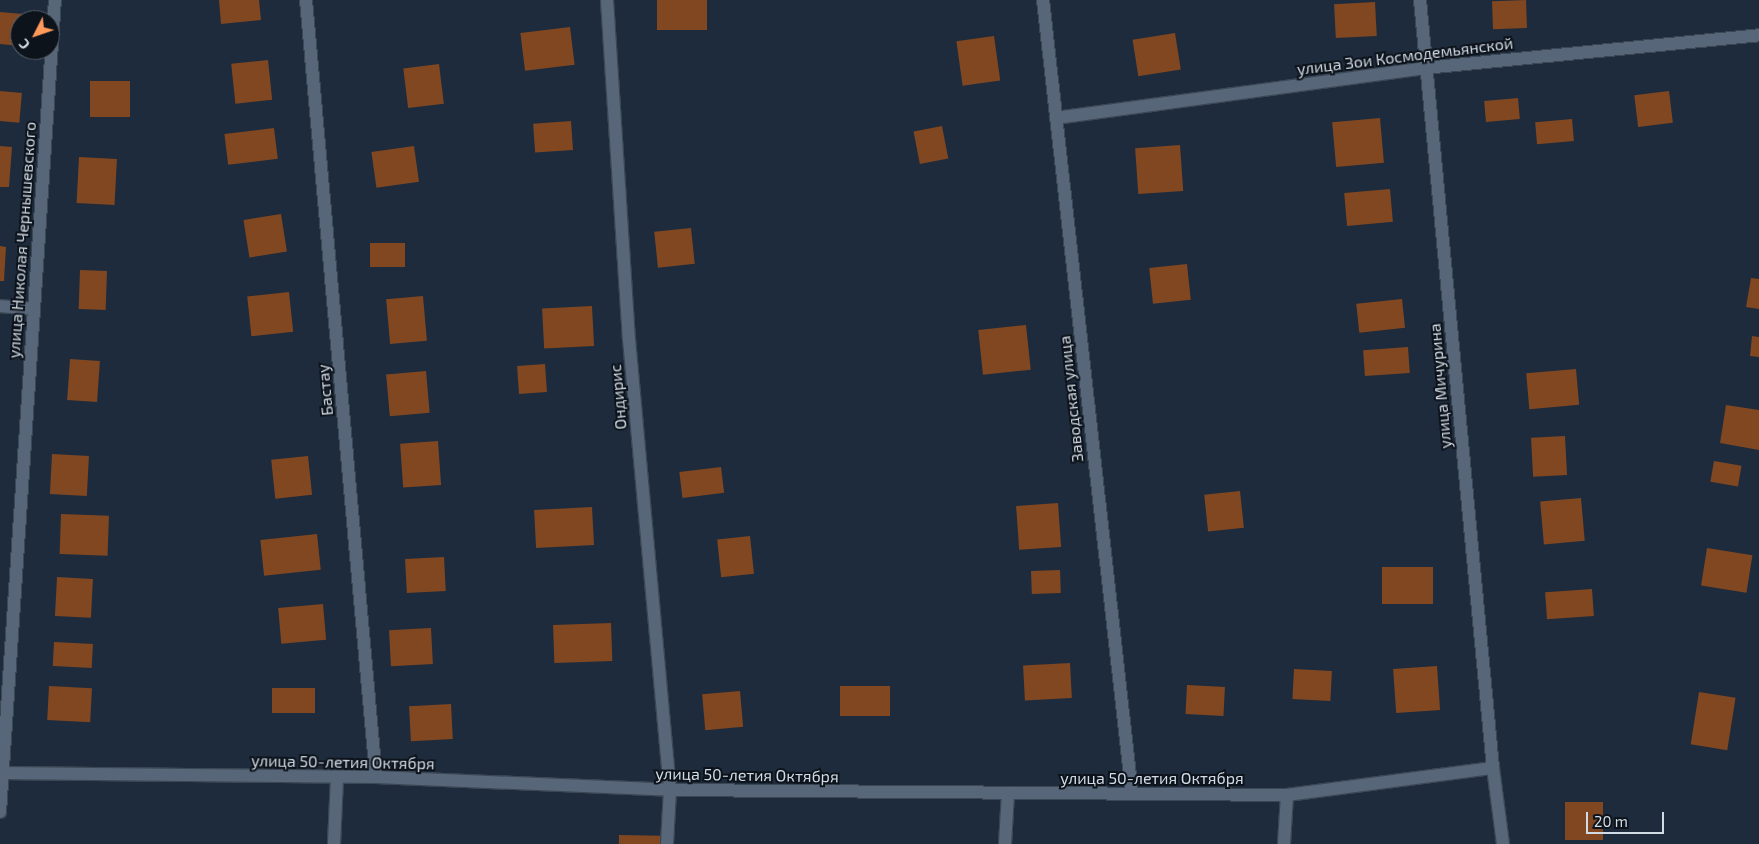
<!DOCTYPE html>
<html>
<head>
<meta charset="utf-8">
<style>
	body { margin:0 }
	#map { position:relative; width:1759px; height:844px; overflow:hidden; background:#1d2b3c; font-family:"Exo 2",sans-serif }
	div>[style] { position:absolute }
	.building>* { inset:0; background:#804721; transform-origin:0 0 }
	.roads { filter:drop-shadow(1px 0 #3c4755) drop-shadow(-1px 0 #3c4755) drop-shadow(0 1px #3c4755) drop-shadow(0 -1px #3c4755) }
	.minor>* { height:12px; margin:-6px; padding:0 6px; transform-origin:6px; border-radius:6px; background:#576779 }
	span { translate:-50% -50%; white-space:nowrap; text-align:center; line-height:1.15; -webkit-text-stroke:4px #0d131b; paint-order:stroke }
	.street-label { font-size:16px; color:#d1dbe5 }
	.north { position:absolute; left:10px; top:10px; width:50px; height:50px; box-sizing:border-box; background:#0d131b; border:1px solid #5b636c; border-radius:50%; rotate:229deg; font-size:14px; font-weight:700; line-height:20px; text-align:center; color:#d1dbe5 }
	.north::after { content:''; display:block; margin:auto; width:18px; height:22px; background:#ff9b5a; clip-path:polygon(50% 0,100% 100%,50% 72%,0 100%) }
	.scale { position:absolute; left:1586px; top:812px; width:78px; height:22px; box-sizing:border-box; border:2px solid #d1dbe5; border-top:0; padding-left:6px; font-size:15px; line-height:18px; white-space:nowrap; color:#d1dbe5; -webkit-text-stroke:4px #0d131b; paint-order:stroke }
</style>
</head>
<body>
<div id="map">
	<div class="building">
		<i style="clip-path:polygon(219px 0,259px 0,261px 20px,221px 24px)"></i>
		<i style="left:657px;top:0;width:50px;height:30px"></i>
		<i style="left:1526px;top:0;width:28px;height:34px;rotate:88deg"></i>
		<i style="left:1375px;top:2px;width:34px;height:41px;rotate:87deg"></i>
		<i style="clip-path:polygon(0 12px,23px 14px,23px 20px,20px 20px,20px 46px,0 44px)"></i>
		<i style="left:570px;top:27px;width:38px;height:50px;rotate:83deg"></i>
		<i style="left:1175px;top:33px;width:37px;height:43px;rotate:81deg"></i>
		<i style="left:994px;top:36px;width:45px;height:38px;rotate:82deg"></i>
		<i style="left:268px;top:60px;width:40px;height:37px;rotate:84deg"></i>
		<i style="left:439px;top:64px;width:40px;height:36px;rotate:83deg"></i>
		<i style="left:90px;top:81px;width:40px;height:36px"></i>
		<i style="left:0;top:91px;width:22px;height:30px;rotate:5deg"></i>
		<i style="left:1669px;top:91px;width:32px;height:35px;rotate:83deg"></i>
		<i style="left:1518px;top:98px;width:21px;height:34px;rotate:85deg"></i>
		<i style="left:1380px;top:118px;width:45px;height:48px;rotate:85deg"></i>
		<i style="left:1572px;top:119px;width:22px;height:37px;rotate:85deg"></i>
		<i style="left:571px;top:121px;width:29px;height:38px;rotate:86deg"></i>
		<i style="left:942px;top:126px;width:33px;height:29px;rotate:79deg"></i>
		<i style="left:274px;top:128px;width:31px;height:50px;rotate:83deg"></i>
		<i style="left:1180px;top:145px;width:46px;height:45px;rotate:86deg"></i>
		<i style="clip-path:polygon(0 146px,12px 147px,9px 187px,0 187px)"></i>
		<i style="left:414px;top:146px;width:36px;height:43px;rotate:82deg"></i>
		<i style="left:79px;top:157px;width:38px;height:46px;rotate:3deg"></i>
		<i style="left:1390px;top:189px;width:33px;height:46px;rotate:85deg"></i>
		<i style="left:281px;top:214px;width:38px;height:38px;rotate:81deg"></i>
		<i style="left:691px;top:228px;width:36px;height:37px;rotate:84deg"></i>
		<i style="left:370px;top:243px;width:35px;height:24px"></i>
		<i style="clip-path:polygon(0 246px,6px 247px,4px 281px,0 281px)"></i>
		<i style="left:1187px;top:264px;width:36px;height:38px;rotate:84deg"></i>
		<i style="left:80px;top:270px;width:27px;height:39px;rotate:2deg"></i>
		<i style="clip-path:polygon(1751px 278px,1759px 279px,1759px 309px,1746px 307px)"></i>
		<i style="left:289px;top:292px;width:40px;height:42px;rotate:84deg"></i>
		<i style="left:423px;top:296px;width:45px;height:37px;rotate:85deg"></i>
		<i style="left:1402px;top:299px;width:29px;height:46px;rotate:84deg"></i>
		<i style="left:592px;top:306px;width:40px;height:50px;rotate:87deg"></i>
		<i style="left:1026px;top:325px;width:45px;height:48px;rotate:84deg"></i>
		<i style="clip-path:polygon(1752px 336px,1759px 337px,1759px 357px,1750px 356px)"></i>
		<i style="left:1408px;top:347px;width:26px;height:45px;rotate:86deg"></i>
		<i style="left:70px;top:359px;width:30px;height:41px;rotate:4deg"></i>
		<i style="left:545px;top:364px;width:28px;height:28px;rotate:86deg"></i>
		<i style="left:1576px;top:369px;width:36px;height:50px;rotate:85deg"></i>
		<i style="left:426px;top:371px;width:42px;height:40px;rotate:85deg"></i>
		<i style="clip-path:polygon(1726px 405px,1759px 410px,1759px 450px,1720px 443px)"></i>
		<i style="left:1565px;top:436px;width:39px;height:34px;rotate:87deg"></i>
		<i style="left:438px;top:441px;width:44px;height:38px;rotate:86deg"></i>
		<i style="left:52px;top:454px;width:37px;height:40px;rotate:3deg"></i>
		<i style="left:308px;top:456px;width:39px;height:37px;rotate:84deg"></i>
		<i style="left:1714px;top:461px;width:28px;height:21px;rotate:10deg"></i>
		<i style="left:721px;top:467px;width:26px;height:42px;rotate:83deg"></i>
		<i style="left:1240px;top:491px;width:37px;height:36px;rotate:84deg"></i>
		<i style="left:1581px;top:498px;width:43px;height:41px;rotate:85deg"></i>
		<i style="left:1058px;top:503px;width:44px;height:42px;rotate:86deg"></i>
		<i style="left:592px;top:507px;width:38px;height:58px;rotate:87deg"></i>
		<i style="left:61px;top:514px;width:48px;height:40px;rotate:2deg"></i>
		<i style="left:317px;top:534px;width:36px;height:57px;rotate:84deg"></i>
		<i style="left:750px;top:536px;width:38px;height:33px;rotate:84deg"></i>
		<i style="left:1707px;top:548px;width:46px;height:38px;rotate:9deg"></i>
		<i style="left:444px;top:557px;width:34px;height:39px;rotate:87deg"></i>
		<i style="left:1382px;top:567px;width:51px;height:37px"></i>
		<i style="left:1060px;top:570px;width:23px;height:29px;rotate:88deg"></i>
		<i style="left:57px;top:577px;width:36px;height:39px;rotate:3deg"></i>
		<i style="left:1592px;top:589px;width:27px;height:47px;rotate:86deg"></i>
		<i style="left:323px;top:604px;width:36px;height:45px;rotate:85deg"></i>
		<i style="left:611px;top:623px;width:38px;height:58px;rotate:88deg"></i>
		<i style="left:431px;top:628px;width:36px;height:42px;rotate:87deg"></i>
		<i style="left:54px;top:642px;width:39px;height:24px;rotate:3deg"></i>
		<i style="left:1070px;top:663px;width:35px;height:47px;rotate:87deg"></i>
		<i style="left:1437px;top:666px;width:44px;height:44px;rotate:86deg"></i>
		<i style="left:1294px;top:669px;width:38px;height:30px;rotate:3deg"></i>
		<i style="left:1187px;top:685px;width:38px;height:29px;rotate:3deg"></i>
		<i style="left:49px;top:686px;width:43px;height:34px;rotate:3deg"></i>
		<i style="left:890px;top:686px;width:30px;height:50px;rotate:90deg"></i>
		<i style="left:272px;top:688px;width:43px;height:25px"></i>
		<i style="left:740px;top:691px;width:36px;height:38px;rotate:85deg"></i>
		<i style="left:1699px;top:692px;width:37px;height:53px;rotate:9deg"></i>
		<i style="left:451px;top:704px;width:35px;height:42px;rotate:87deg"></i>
		<i style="left:1565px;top:802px;width:38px;height:38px"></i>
		<i style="left:619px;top:835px;width:42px;height:9px;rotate:1deg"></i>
	</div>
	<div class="roads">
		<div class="minor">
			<i style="left:306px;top:0;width:780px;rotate:84.85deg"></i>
			<i style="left:607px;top:0;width:340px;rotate:86.3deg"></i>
			<i style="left:629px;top:339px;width:453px;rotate:84.8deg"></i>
			<i style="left:670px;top:790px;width:54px;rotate:93.2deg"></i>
			<i style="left:1043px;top:0;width:799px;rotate:83.6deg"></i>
			<i style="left:1420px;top:0;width:771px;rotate:84.57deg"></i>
			<i style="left:1493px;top:768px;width:77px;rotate:82.5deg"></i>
			<i style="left:1056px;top:118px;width:372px;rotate:-7.7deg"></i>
			<i style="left:1425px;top:68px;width:336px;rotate:-5.6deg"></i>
			<i style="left:0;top:306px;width:34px;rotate:5deg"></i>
			<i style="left:0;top:773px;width:376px;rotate:0.6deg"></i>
			<i style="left:376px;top:777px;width:294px;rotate:2.5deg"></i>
			<i style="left:670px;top:790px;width:617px;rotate:0.46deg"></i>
			<i style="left:1287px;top:795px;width:208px;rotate:-7.5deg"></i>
			<i style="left:0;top:812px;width:814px;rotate:-86.13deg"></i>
			<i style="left:334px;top:844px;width:67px;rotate:-87.4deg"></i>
			<i style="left:1005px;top:844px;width:50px;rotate:-86.6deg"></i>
			<i style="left:1284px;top:844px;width:49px;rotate:-86.5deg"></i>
		</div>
	</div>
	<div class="street-label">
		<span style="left:1405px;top:56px;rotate:-7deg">улица Зои Космодемьянской</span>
		<span style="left:22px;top:240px;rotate:-86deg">улица Николая Чернышевского</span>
		<span style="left:1440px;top:386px;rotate:-95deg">улица Мичурина</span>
		<span style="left:325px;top:390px;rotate:-95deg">Бастау</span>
		<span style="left:618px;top:397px;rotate:-95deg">Ондирис</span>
		<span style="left:1071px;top:399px;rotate:-96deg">Заводская улица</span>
		<span style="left:343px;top:762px;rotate:1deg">улица 50-летия Октября</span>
		<span style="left:747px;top:775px;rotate:1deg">улица 50-летия Октября</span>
		<span style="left:1152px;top:778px">улица 50-летия Октября</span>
	</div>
	<div class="north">С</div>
	<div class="scale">20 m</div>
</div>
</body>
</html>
